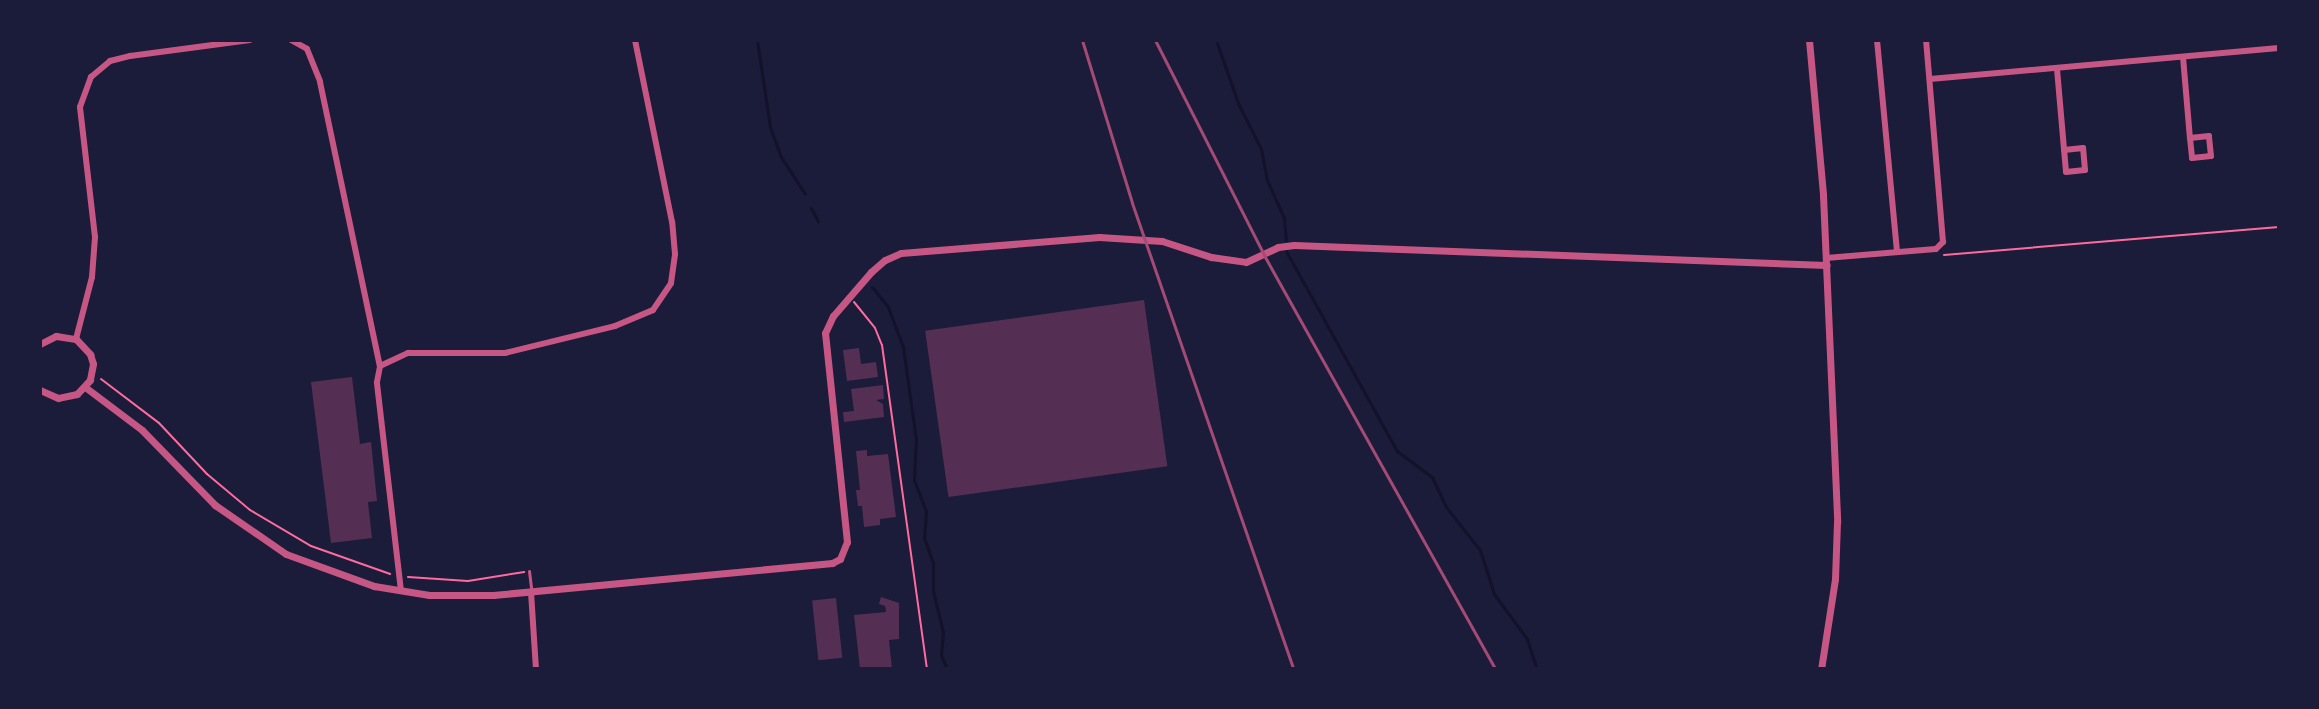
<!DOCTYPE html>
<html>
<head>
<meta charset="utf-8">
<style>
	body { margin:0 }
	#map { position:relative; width:2319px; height:709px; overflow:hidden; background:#1b1b3a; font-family:Inter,sans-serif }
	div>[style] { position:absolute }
	.stream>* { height:3px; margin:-1.5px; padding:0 1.5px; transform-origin:1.5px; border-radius:1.5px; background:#12122b }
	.building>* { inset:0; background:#542f53; transform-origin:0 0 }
	.path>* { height:2px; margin:-1px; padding:0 1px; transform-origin:1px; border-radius:1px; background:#ff6b9d }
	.service>* { height:3px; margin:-1.5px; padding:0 1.5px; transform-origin:1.5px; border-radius:1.5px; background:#c65784 }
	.minor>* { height:6px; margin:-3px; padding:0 3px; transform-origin:3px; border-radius:3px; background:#c65784 }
	.tertiary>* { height:7px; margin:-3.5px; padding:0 3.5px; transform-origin:3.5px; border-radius:3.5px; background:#c65784 }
	.rail>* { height:3px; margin:-1.5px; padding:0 1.5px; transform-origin:1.5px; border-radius:1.5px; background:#a44b75 }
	span { translate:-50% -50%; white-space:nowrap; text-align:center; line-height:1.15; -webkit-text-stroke:7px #1b1b3a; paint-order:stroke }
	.frame { position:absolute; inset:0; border:42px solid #1b1b3a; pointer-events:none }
</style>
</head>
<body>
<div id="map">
	<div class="stream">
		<i style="left:757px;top:40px;width:88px;rotate:81.5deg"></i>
		<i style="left:770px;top:127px;width:32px;rotate:70deg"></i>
		<i style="left:781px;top:157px;width:44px;rotate:57deg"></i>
		<i style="left:1216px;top:40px;width:67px;rotate:70.8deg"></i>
		<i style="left:1238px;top:103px;width:51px;rotate:63.4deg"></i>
		<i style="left:1261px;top:149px;width:32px;rotate:79deg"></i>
		<i style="left:1267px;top:180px;width:42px;rotate:65.9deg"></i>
		<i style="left:1284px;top:218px;width:22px;rotate:85deg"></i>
		<i style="left:811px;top:208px;width:15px;rotate:62deg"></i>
		<i style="left:1286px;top:251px;width:229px;rotate:61deg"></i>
		<i style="left:1397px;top:451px;width:44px;rotate:36.6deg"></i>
		<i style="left:1432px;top:477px;width:33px;rotate:65deg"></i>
		<i style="left:1446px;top:507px;width:55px;rotate:51.7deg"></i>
		<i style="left:1480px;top:550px;width:46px;rotate:72.3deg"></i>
		<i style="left:1494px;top:594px;width:56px;rotate:53.7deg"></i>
		<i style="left:1527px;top:639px;width:32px;rotate:72deg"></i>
		<i style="left:872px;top:287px;width:26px;rotate:51deg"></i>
		<i style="left:888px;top:307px;width:43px;rotate:69.4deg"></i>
		<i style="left:903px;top:347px;width:93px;rotate:82deg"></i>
		<i style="left:916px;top:439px;width:41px;rotate:92.8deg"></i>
		<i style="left:914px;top:480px;width:33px;rotate:69deg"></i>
		<i style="left:926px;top:511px;width:27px;rotate:94deg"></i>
		<i style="left:924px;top:538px;width:27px;rotate:70deg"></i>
		<i style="left:933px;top:563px;width:28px;rotate:90deg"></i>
		<i style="left:933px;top:591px;width:42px;rotate:76.3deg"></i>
		<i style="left:943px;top:632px;width:23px;rotate:95deg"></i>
		<i style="left:941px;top:655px;width:15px;rotate:67deg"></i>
	</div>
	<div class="building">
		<i style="left:1144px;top:300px;width:168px;height:221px;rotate:82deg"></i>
		<i style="clip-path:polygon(859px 348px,861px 364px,876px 362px,878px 377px,847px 381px,843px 350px)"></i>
		<i style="clip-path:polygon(352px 377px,360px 444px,371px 442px,377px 501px,368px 502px,372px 538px,331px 543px,311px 382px)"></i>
		<i style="clip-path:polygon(883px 385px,884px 399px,876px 400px,883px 404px,884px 417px,844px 422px,843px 412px,854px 411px,851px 389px)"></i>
		<i style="clip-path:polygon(867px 450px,867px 456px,888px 454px,896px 517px,880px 519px,880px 525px,864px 527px,862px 506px,858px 506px,856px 490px,860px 490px,856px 451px)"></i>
		<i style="clip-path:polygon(881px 597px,899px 603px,899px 639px,889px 640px,892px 669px,860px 669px,854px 615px,886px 612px,885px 606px,879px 604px)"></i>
		<i style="left:836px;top:598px;width:60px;height:24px;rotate:84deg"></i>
	</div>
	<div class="path">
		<i style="left:1944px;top:255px;width:336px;rotate:-4.8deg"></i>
		<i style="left:854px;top:302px;width:33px;rotate:51deg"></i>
		<i style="left:875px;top:328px;width:18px;rotate:68deg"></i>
		<i style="left:882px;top:345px;width:327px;rotate:82.1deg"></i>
		<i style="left:101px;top:379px;width:73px;rotate:37.2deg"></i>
		<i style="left:159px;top:423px;width:70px;rotate:46.7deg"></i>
		<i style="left:207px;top:474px;width:56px;rotate:39.9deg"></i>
		<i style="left:250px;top:510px;width:71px;rotate:30.5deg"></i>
		<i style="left:311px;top:546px;width:84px;rotate:19.5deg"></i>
		<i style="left:408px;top:577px;width:60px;rotate:3.8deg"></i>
		<i style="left:468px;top:581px;width:57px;rotate:-9.1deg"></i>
	</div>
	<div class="service">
		<i style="left:529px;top:571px;width:17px;rotate:83deg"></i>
	</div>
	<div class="minor">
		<i style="left:291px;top:40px;width:18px;rotate:29deg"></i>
		<i style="left:307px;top:49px;width:35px;rotate:68deg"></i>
		<i style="left:320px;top:82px;width:290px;rotate:78.1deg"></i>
		<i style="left:1877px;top:40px;width:213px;rotate:84.6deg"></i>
		<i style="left:2183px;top:57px;width:81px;rotate:85.1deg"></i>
		<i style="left:2190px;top:138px;width:20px;rotate:84deg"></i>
		<i style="left:2192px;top:158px;width:19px;rotate:-6deg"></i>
		<i style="left:2211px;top:156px;width:20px;rotate:-96deg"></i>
		<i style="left:2209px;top:136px;width:19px;rotate:174deg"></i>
		<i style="left:2057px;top:69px;width:103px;rotate:85deg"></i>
		<i style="left:2066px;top:172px;width:19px;rotate:-6deg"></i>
		<i style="left:2085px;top:170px;width:22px;rotate:-95deg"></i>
		<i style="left:2083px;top:148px;width:19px;rotate:174deg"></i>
		<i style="left:1930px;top:79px;width:350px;rotate:-5.1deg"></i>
		<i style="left:1826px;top:258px;width:110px;rotate:-4.7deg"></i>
		<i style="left:1936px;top:249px;width:10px;rotate:-45deg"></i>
		<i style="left:1943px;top:242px;width:203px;rotate:-94.8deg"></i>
		<i style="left:76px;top:339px;width:64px;rotate:-75.5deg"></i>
		<i style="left:92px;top:277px;width:40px;rotate:-85.7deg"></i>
		<i style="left:95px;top:237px;width:131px;rotate:-96.6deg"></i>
		<i style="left:80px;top:107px;width:32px;rotate:-70deg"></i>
		<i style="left:91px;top:77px;width:25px;rotate:-40deg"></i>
		<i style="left:110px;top:61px;width:21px;rotate:-14deg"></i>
		<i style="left:130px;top:56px;width:121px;rotate:-7.6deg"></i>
		<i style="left:401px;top:591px;width:210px;rotate:-96.6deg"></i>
		<i style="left:377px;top:382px;width:16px;rotate:-79deg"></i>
		<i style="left:380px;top:366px;width:31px;rotate:-25deg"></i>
		<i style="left:408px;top:353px;width:97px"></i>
		<i style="left:505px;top:353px;width:113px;rotate:-13.8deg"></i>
		<i style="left:615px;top:326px;width:41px;rotate:-22.8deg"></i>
		<i style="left:653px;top:310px;width:32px;rotate:-56deg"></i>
		<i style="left:671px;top:283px;width:29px;rotate:-82deg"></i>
		<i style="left:675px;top:254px;width:32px;rotate:-95deg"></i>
		<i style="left:672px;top:222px;width:186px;rotate:-101.5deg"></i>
		<i style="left:531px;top:592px;width:77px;rotate:86.3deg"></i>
	</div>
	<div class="tertiary">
		<i style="left:1809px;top:40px;width:156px;rotate:84.8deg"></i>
		<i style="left:1823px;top:195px;width:327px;rotate:87.5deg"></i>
		<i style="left:1837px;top:522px;width:57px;rotate:92deg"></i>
		<i style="left:1835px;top:579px;width:91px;rotate:98.8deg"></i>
		<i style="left:40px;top:344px;width:18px;rotate:-27deg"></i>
		<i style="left:56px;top:336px;width:20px;rotate:9deg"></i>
		<i style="left:76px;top:339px;width:21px;rotate:47deg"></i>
		<i style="left:90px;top:354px;width:10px;rotate:73deg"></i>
		<i style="left:93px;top:364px;width:16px;rotate:101deg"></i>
		<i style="left:90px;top:380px;width:19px;rotate:133deg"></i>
		<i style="left:77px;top:394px;width:19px;rotate:168deg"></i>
		<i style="left:58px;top:398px;width:20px;rotate:-156deg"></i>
		<i style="left:85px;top:387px;width:71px;rotate:37deg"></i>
		<i style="left:142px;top:430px;width:105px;rotate:45.8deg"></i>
		<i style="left:215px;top:505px;width:86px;rotate:34.6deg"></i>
		<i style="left:286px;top:554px;width:94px;rotate:20deg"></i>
		<i style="left:374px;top:586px;width:56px;rotate:9.3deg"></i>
		<i style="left:429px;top:595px;width:64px"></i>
		<i style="left:493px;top:595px;width:341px;rotate:-5.4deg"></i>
		<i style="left:832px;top:563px;width:9px;rotate:-27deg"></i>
		<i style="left:840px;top:559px;width:18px;rotate:-68deg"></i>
		<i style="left:847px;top:542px;width:210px;rotate:-96deg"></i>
		<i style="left:825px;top:333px;width:19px;rotate:-65deg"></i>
		<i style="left:833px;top:316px;width:58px;rotate:-49.2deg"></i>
		<i style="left:871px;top:272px;width:18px;rotate:-41deg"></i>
		<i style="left:885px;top:260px;width:17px;rotate:-24deg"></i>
		<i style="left:901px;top:253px;width:199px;rotate:-4.6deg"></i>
		<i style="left:1099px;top:237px;width:63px;rotate:3.6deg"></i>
		<i style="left:1162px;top:241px;width:52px;rotate:18.1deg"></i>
		<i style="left:1211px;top:257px;width:35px;rotate:8deg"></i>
		<i style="left:1246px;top:262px;width:35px;rotate:-25deg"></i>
		<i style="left:1278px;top:247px;width:16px;rotate:-7deg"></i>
		<i style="left:1294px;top:245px;width:533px;rotate:2.15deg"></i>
	</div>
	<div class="rail">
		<i style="left:1082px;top:40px;width:170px;rotate:72.9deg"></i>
		<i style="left:1132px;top:203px;width:493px;rotate:70.9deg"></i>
		<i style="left:1155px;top:40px;width:243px;rotate:63.1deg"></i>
		<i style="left:1265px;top:257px;width:472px;rotate:60.8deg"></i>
	</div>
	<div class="frame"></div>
</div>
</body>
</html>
